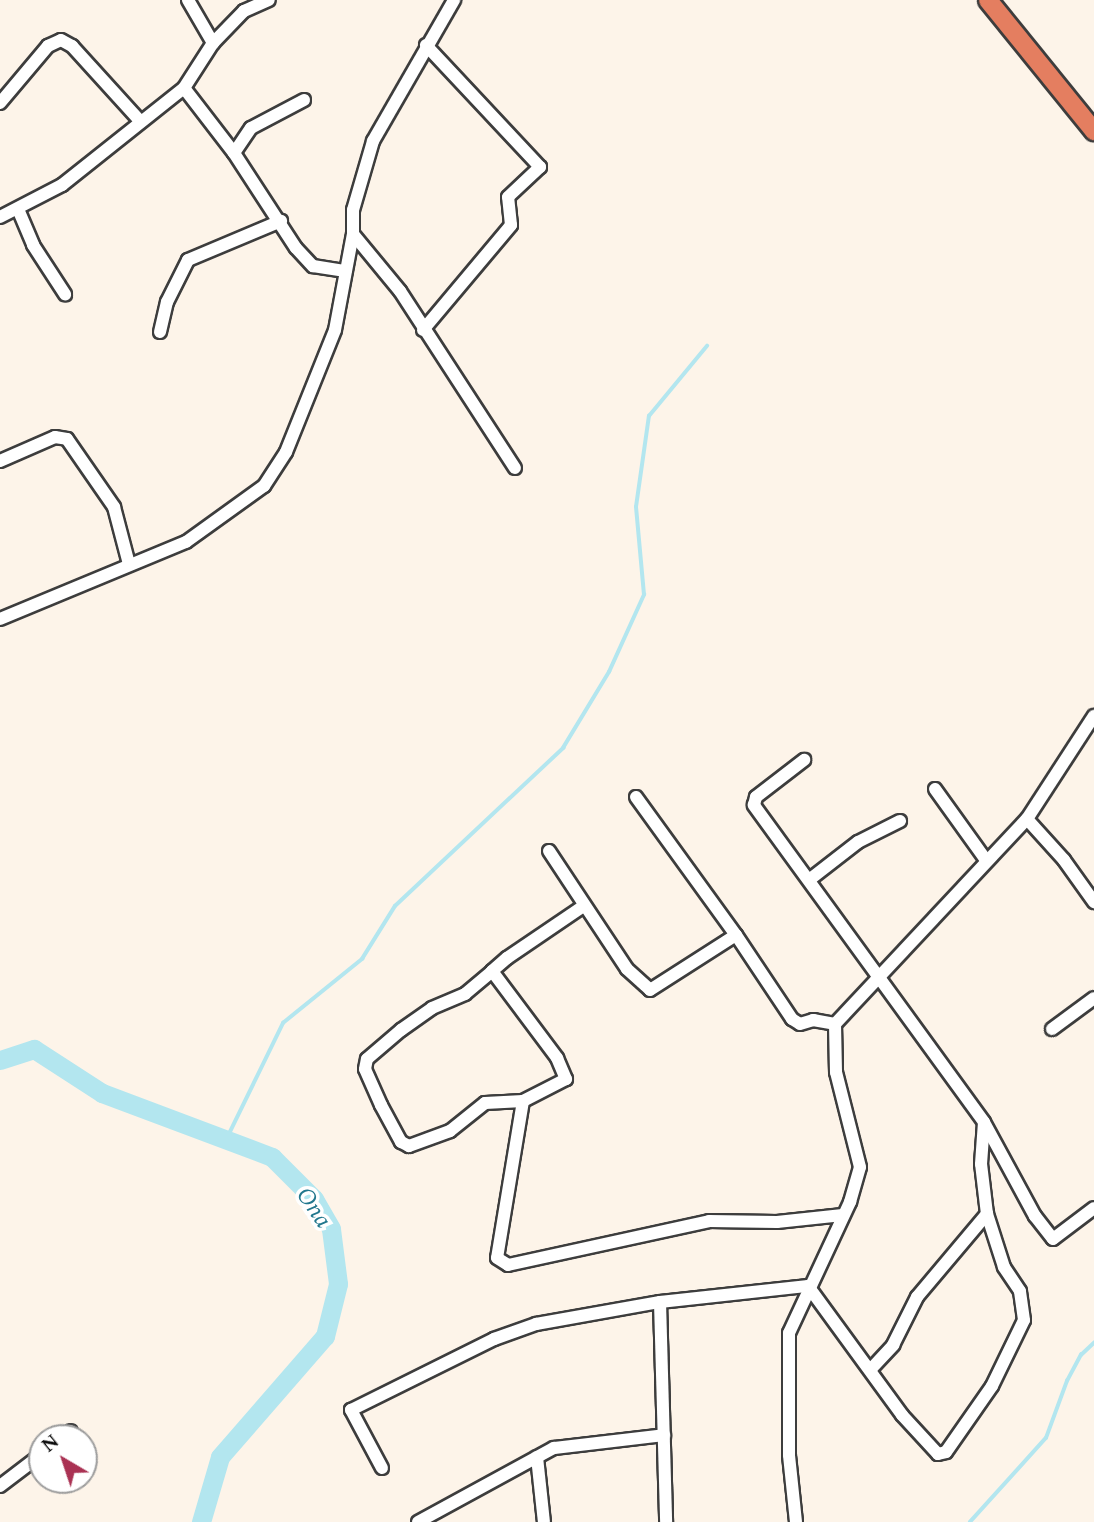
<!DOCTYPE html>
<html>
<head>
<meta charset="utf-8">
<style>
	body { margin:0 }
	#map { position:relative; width:1094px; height:1522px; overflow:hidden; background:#fdf4e9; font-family:Spectral,serif }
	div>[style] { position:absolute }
	.stream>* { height:3.5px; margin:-1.75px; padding:0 1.75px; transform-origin:1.75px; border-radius:1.75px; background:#b3e6ef }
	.river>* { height:19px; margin:-9.5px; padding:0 9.5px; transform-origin:9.5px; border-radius:9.5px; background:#b3e6ef }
	.roads { filter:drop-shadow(2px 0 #3d3d3d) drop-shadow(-2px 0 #3d3d3d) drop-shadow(0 2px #3d3d3d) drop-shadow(0 -2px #3d3d3d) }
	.minor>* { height:12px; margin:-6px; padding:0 6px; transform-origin:6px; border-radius:6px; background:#fff }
	.highway>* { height:18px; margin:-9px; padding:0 9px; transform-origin:9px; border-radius:9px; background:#e47e60 }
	span { translate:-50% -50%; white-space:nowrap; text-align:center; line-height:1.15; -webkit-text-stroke:7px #fff; paint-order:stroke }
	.water-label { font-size:24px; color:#22778d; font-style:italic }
	.north { position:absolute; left:28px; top:1424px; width:70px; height:70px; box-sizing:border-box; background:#fff; border:2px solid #9d9d9d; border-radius:50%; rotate:321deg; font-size:19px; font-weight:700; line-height:28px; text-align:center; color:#0a0a0a }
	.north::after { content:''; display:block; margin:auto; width:24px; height:32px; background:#aa3253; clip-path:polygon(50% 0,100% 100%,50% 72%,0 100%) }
</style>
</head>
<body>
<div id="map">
	<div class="stream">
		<i style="left:227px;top:1138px;width:128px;rotate:-64deg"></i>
		<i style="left:283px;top:1023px;width:102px;rotate:-39deg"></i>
		<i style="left:362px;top:959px;width:62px;rotate:-58.1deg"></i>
		<i style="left:395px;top:906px;width:231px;rotate:-43.2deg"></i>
		<i style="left:563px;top:748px;width:89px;rotate:-58.8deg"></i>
		<i style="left:609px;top:672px;width:85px;rotate:-65.6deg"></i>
		<i style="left:644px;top:595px;width:88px;rotate:-95.2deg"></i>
		<i style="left:636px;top:507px;width:92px;rotate:-81.9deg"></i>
		<i style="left:649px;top:416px;width:91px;rotate:-50.4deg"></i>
		<i style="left:970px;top:1522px;width:113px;rotate:-47.9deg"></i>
		<i style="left:1046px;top:1438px;width:61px;rotate:-69.8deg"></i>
		<i style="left:1067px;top:1381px;width:30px;rotate:-62deg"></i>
		<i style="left:1081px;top:1355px;width:18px;rotate:-43deg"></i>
	</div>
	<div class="river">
		<i style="left:0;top:1060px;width:36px;rotate:-18deg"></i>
		<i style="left:34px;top:1049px;width:81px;rotate:32.9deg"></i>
		<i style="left:102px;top:1093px;width:182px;rotate:20.6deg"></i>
		<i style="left:272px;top:1157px;width:59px;rotate:45deg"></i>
		<i style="left:314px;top:1199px;width:34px;rotate:60deg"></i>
		<i style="left:331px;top:1229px;width:55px;rotate:82.7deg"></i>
		<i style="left:338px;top:1284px;width:54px;rotate:104deg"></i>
		<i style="left:325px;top:1336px;width:160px;rotate:131deg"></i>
		<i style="left:220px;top:1457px;width:68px;rotate:106.3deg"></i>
	</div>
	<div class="roads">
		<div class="minor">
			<i style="left:188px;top:0;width:50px;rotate:59.8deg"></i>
			<i style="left:184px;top:88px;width:54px;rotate:-57.2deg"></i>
			<i style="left:213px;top:43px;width:45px;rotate:-45.9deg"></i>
			<i style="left:244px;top:11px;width:27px;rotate:-24deg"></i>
			<i style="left:0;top:103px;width:75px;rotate:-49.9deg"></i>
			<i style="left:48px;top:46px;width:14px;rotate:-25deg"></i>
			<i style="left:61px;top:40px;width:13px;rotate:29deg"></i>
			<i style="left:72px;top:46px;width:101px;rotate:47.8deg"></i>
			<i style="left:234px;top:153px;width:30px;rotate:-56deg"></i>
			<i style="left:251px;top:128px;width:60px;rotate:-27.8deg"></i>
			<i style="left:18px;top:209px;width:39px;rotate:67deg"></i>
			<i style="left:33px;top:245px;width:59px;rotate:56.9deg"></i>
			<i style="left:0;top:217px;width:70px;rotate:-27.3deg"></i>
			<i style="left:62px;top:185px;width:156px;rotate:-38.5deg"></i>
			<i style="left:184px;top:88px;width:82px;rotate:52.4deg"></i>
			<i style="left:234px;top:153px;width:113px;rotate:56.9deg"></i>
			<i style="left:296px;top:248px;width:25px;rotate:47deg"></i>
			<i style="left:313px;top:266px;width:33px;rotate:9deg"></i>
			<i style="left:353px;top:234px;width:74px;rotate:50.5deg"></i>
			<i style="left:400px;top:291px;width:211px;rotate:57deg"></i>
			<i style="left:423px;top:330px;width:137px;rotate:-50deg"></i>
			<i style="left:511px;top:225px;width:28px;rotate:-96deg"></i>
			<i style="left:508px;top:197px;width:44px;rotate:-43.2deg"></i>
			<i style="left:540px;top:167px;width:167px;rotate:-133.1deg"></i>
			<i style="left:160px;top:332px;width:31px;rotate:-77deg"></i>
			<i style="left:167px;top:302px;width:47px;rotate:-63.4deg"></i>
			<i style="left:188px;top:260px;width:101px;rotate:-22.8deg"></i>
			<i style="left:0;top:461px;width:60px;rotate:-23.6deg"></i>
			<i style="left:55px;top:437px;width:12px;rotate:9deg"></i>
			<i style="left:67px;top:439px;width:83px;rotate:55.3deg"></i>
			<i style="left:114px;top:507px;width:59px;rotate:75.3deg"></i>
			<i style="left:0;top:619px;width:201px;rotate:-22.5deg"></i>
			<i style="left:186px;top:542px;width:96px;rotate:-35.7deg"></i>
			<i style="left:264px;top:486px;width:40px;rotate:-57.1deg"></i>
			<i style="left:286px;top:452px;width:131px;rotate:-68.1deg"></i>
			<i style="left:335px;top:330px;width:98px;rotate:-79.4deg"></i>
			<i style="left:353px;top:234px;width:24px;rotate:-90deg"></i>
			<i style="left:353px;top:210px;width:72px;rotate:-73.8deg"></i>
			<i style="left:373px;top:141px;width:163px;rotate:-60.1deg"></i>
			<i style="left:935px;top:789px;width:87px;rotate:54.3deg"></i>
			<i style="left:636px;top:797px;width:170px;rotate:54.1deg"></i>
			<i style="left:1027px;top:819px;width:55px;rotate:47.9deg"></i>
			<i style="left:1064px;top:860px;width:52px;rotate:54.5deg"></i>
			<i style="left:549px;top:851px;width:141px;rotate:56.5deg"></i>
			<i style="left:627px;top:969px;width:31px;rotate:42deg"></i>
			<i style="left:650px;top:990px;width:102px;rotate:-32.6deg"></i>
			<i style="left:736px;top:935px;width:101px;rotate:56.3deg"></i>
			<i style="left:792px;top:1019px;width:9px;rotate:32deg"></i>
			<i style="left:800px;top:1024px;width:14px;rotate:-17deg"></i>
			<i style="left:813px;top:1020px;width:22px;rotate:10deg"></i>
			<i style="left:809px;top:880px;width:62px;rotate:-37.8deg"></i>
			<i style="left:858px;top:842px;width:47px;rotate:-26.6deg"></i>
			<i style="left:492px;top:971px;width:109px;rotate:53.2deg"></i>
			<i style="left:557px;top:1058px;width:23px;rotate:67deg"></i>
			<i style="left:566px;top:1079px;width:48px;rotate:152.9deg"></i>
			<i style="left:523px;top:1101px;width:38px;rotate:177deg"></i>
			<i style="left:485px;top:1103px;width:45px;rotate:141.3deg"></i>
			<i style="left:450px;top:1131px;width:44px;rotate:159.9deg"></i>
			<i style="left:409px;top:1146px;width:9px;rotate:-153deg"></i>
			<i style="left:401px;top:1142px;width:42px;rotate:-118.4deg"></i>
			<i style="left:381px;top:1105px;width:39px;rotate:-114deg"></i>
			<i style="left:365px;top:1069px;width:10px;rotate:-79deg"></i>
			<i style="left:367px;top:1059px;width:45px;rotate:-40.5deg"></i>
			<i style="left:401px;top:1030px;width:38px;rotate:-35deg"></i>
			<i style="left:432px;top:1008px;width:36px;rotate:-23deg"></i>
			<i style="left:465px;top:994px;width:35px;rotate:-40deg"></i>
			<i style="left:492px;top:971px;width:20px;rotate:-41deg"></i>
			<i style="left:507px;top:958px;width:91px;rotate:-34.2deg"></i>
			<i style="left:1052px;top:1029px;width:52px;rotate:-36.4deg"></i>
			<i style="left:523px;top:1101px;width:159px;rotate:99.4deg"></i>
			<i style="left:497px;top:1258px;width:13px;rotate:32deg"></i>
			<i style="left:508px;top:1265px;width:206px;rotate:-12.3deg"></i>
			<i style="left:709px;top:1221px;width:68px;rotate:0.8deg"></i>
			<i style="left:777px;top:1222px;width:66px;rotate:-6.1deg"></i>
			<i style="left:985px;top:1124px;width:105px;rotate:61.5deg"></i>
			<i style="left:1035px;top:1216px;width:29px;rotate:52deg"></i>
			<i style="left:1053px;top:1239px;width:51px;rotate:-37.1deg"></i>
			<i style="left:660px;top:1302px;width:220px;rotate:88.4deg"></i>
			<i style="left:871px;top:1369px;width:33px;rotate:-47deg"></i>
			<i style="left:893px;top:1345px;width:54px;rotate:-63.4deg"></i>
			<i style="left:917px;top:1297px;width:109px;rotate:-49.9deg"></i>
			<i style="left:62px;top:1438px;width:11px;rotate:-38deg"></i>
			<i style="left:537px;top:1457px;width:65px;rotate:83.9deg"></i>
			<i style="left:382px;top:1468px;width:66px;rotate:-118.1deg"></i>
			<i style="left:351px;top:1410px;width:160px;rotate:-26.4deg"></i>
			<i style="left:494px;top:1339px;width:45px;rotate:-19.7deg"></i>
			<i style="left:536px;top:1324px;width:126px;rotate:-10.1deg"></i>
			<i style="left:660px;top:1302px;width:149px;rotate:-6.2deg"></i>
			<i style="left:808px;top:1286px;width:160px;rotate:53.9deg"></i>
			<i style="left:902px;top:1415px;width:53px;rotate:47.3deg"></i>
			<i style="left:938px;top:1454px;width:8px;rotate:-14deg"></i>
			<i style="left:946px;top:1452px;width:80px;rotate:-55.1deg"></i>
			<i style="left:992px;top:1386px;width:73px;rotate:-64.1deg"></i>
			<i style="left:1024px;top:1320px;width:29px;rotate:-98deg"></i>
			<i style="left:1020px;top:1291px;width:29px;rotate:-124deg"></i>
			<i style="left:1004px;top:1267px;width:56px;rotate:-107.8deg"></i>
			<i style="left:987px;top:1214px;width:50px;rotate:-96.8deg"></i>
			<i style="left:981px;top:1164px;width:42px;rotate:-85.9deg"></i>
			<i style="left:984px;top:1122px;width:392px;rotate:-126deg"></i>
			<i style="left:754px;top:805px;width:8px;rotate:-76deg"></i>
			<i style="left:756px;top:797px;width:61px;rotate:-37.6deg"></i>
			<i style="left:0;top:1486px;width:53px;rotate:-37.3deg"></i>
			<i style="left:418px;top:1522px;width:155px;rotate:-28.6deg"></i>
			<i style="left:554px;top:1448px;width:111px;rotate:-6.7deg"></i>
			<i style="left:796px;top:1522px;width:67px;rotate:-96deg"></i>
			<i style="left:789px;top:1455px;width:122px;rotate:-90deg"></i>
			<i style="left:789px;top:1333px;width:145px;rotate:-65deg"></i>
			<i style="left:850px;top:1202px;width:36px;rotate:-74deg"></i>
			<i style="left:860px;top:1167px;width:98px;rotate:-104.2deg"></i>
			<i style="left:836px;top:1072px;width:48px;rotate:-91.2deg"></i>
			<i style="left:835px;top:1024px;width:281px;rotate:-46.9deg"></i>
			<i style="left:1027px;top:819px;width:123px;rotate:-57deg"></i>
		</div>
		<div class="highway">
			<i style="left:988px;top:0;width:169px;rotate:51deg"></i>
		</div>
	</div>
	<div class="water-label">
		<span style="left:313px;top:1208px;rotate:56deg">Ona</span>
	</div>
	<div class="north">N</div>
</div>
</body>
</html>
